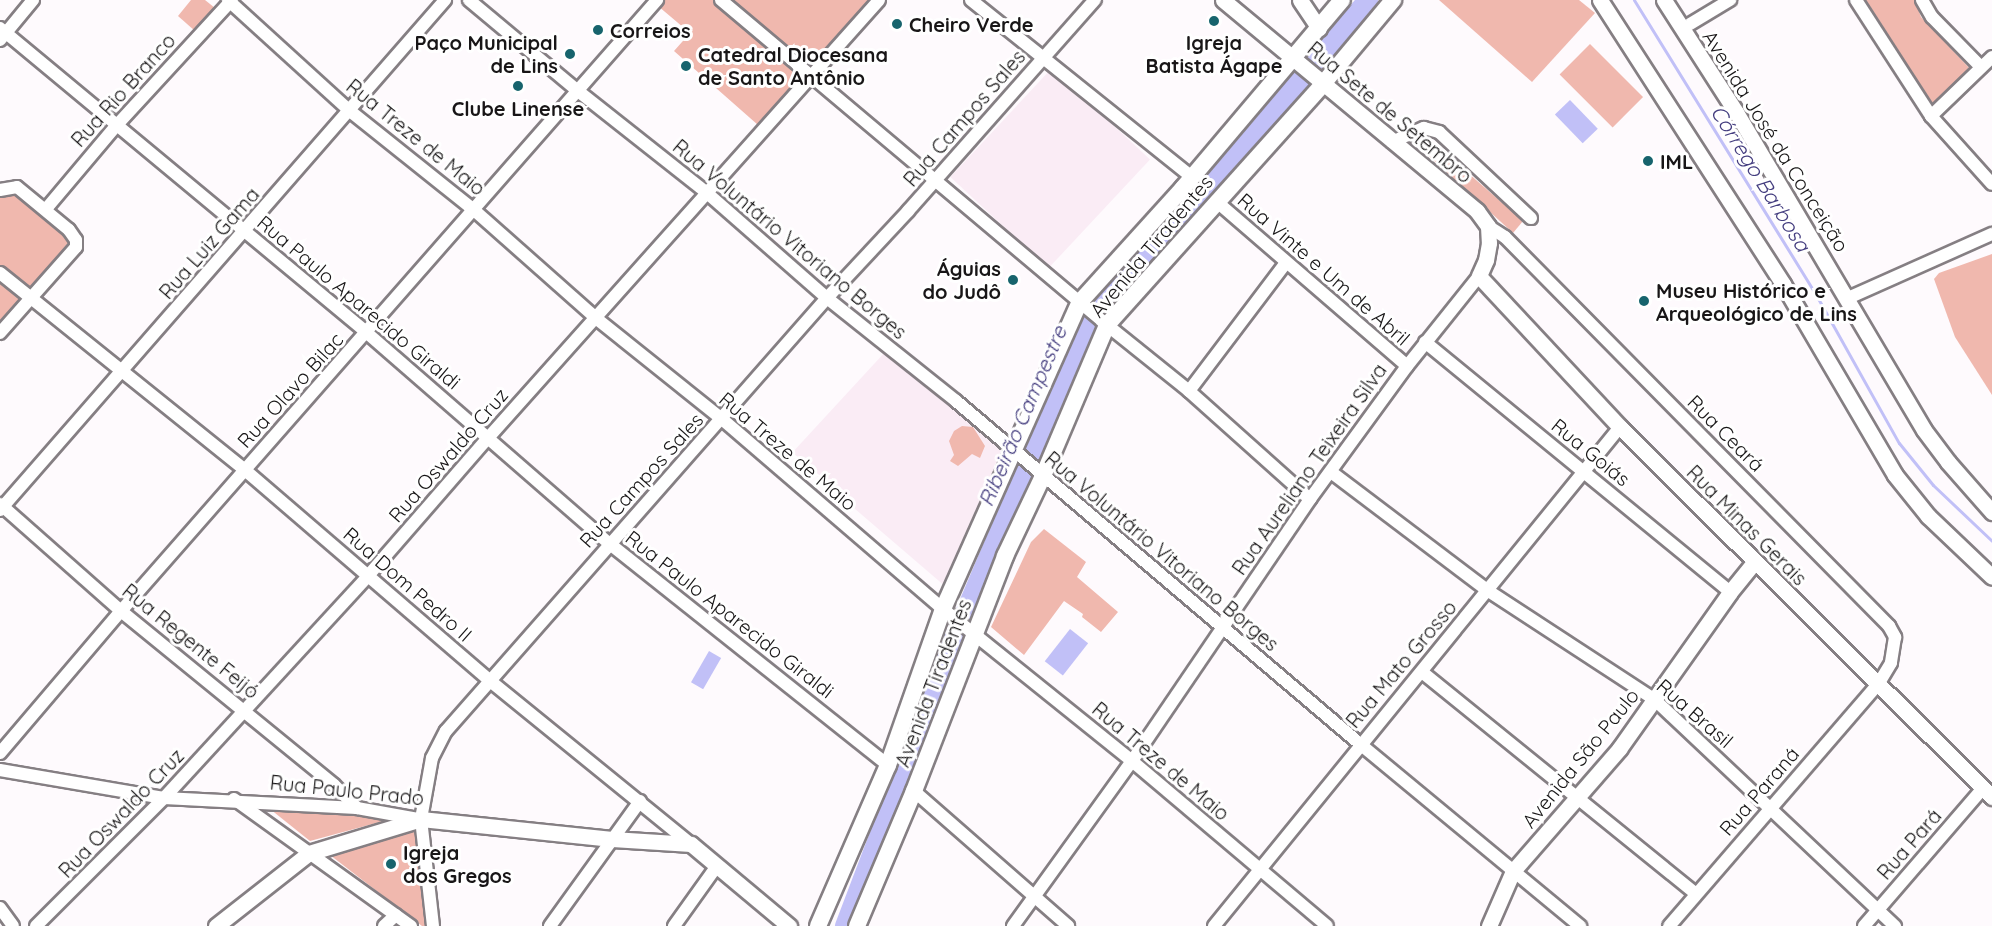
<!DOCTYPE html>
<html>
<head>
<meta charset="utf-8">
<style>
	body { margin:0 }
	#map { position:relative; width:1992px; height:926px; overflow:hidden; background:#fefafd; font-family:Quicksand,sans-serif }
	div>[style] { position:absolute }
	.built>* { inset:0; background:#faecf5; transform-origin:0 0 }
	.green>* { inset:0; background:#f0b8ae; transform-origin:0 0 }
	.water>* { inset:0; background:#c1c0f7; transform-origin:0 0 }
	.stream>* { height:3px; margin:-1.5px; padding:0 1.5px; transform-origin:1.5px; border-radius:1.5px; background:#c1c0f7 }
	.river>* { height:20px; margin:-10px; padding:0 10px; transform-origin:10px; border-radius:10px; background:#c1c0f7 }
	.roads { filter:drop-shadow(2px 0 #857f83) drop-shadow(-2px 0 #857f83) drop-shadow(0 2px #857f83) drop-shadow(0 -2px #857f83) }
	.minor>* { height:12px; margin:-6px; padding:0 6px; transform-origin:6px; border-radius:6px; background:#fff }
	.tertiary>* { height:15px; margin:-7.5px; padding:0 7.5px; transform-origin:7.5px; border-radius:7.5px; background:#fff }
	.secondary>* { height:16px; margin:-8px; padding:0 8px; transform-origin:8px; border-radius:8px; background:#fff }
	.dots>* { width:16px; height:16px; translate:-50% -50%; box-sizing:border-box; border:3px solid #fff; border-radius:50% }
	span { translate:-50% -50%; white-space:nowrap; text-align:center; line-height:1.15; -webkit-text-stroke:6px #fff; paint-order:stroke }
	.poi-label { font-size:20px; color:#181617; font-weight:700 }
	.left { translate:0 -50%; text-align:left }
	.right { translate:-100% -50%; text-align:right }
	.street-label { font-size:20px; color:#181617 }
	.water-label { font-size:21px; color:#443d7f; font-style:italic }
</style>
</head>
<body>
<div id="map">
	<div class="built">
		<i style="left:1052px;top:68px;width:134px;height:149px;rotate:43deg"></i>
		<i style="clip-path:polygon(886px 351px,1004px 452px,946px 587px,791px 454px)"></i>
	</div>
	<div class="green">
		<i style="clip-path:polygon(191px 0,205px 0,215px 8px,195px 31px,178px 16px)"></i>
		<i style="clip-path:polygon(664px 0,717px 0,801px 76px,758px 125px,674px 51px,690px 33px,658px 6px)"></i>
		<i style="clip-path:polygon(727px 0,874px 0,810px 73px)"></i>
		<i style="clip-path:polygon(1439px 0,1579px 0,1595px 13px,1532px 82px)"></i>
		<i style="clip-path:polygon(1864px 0,1915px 0,1921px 17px,1973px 72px,1933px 106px)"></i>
		<i style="left:1590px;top:44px;width:75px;height:43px;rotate:45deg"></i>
		<i style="clip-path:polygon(1428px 138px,1523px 221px,1513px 233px,1419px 147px,1420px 141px)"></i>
		<i style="clip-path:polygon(10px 187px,76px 240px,31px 297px,0 271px,0 191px)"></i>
		<i style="clip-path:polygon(1992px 254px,1992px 395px,1955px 337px,1934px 279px,1939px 273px)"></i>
		<i style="clip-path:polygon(0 275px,29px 299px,0 331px)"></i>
		<i style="clip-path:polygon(962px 426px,973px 427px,985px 446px,980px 458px,972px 454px,958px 466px,950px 461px,954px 455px,949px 441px,954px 431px)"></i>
		<i style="clip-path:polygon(1044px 529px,1086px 562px,1077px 577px,1118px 612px,1101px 632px,1082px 617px,1083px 614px,1064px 601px,1024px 655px,991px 627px,1031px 542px)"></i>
		<i style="clip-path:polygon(265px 805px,391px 819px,310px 841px)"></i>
		<i style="clip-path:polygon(416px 831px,427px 926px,422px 926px,330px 855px)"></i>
	</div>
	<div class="water">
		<i style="left:1570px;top:100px;width:40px;height:21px;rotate:46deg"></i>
		<i style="left:1070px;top:629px;width:23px;height:41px;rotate:38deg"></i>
		<i style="left:709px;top:651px;width:14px;height:36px;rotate:30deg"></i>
	</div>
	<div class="stream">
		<i style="left:1634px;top:0;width:344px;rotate:58.3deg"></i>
		<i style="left:1815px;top:293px;width:172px;rotate:60.8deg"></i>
		<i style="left:1899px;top:443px;width:54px;rotate:51deg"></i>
		<i style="left:1933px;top:485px;width:81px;rotate:43.5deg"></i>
	</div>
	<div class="river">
		<i style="left:845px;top:926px;width:309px;rotate:-69.2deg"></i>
		<i style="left:955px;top:637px;width:333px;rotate:-67.2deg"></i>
		<i style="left:1084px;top:330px;width:52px;rotate:-53.6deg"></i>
		<i style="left:1115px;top:288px;width:160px;rotate:-47deg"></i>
		<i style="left:1224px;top:171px;width:224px;rotate:-49.9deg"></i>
	</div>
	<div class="roads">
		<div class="minor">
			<i style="left:228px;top:0;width:165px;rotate:42.3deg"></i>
			<i style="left:350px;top:111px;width:159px;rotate:38.6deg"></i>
			<i style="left:474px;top:210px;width:164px;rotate:41.5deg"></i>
			<i style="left:597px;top:319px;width:160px;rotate:38.7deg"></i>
			<i style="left:722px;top:419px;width:291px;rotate:40.7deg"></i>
			<i style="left:943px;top:609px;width:243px;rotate:38.8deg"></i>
			<i style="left:1132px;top:761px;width:255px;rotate:40.2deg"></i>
			<i style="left:469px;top:0;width:142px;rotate:39.9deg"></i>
			<i style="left:578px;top:91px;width:164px;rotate:38.3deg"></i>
			<i style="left:707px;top:193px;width:159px;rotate:41.2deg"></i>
			<i style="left:827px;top:298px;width:165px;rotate:38.6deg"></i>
			<i style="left:956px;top:401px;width:530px;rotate:40.33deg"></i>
			<i style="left:1360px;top:744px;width:286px;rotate:39.6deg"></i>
			<i style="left:721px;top:0;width:498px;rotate:40.1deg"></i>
			<i style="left:1102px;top:321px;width:112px;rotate:38.8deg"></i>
			<i style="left:1189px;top:391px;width:162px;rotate:41.8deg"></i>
			<i style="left:971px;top:0;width:283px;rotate:38.7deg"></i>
			<i style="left:1856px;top:0;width:138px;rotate:57.1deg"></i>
			<i style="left:1931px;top:116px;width:91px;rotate:48.1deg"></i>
			<i style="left:1922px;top:0;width:20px;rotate:60deg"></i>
			<i style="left:1932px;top:17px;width:70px;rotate:45.6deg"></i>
			<i style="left:1690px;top:24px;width:47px;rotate:-31deg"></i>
			<i style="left:0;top:28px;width:477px;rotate:39.7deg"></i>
			<i style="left:367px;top:333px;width:322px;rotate:41deg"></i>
			<i style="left:610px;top:544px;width:355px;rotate:38.5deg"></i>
			<i style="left:0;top:40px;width:52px;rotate:-50.5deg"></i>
			<i style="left:1931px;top:116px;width:85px;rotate:-44deg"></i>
			<i style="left:1392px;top:142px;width:35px;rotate:-24deg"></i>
			<i style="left:1424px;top:128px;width:16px;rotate:15deg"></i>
			<i style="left:1439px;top:132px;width:126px;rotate:43.1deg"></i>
			<i style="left:0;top:190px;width:17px;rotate:-10deg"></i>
			<i style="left:17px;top:187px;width:67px;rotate:39.6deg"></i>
			<i style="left:69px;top:230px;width:12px;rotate:55deg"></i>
			<i style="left:76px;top:240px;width:7px;rotate:90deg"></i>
			<i style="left:76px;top:247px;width:115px;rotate:131.5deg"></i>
			<i style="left:1216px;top:201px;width:252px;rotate:40.8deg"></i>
			<i style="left:46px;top:209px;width:109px;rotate:-49.9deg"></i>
			<i style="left:116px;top:126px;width:171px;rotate:-47.4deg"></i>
			<i style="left:1488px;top:226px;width:20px;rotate:33deg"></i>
			<i style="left:1505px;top:237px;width:547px;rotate:45.37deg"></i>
			<i style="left:1889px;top:626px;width:13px;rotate:61deg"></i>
			<i style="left:1895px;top:637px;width:26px;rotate:99deg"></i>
			<i style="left:1891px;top:663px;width:23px;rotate:121deg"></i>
			<i style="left:1879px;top:683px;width:321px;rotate:130.8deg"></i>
			<i style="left:0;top:273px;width:314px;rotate:38.8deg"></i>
			<i style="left:245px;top:470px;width:322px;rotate:40.7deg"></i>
			<i style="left:489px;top:680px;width:260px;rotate:39.1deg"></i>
			<i style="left:1848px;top:298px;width:158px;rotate:-24deg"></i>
			<i style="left:1425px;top:342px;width:394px;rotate:39.3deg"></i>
			<i style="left:1189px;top:391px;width:159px;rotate:-52.9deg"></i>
			<i style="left:1331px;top:472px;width:196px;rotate:37.1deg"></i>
			<i style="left:1487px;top:590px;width:201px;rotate:33.2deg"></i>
			<i style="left:1655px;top:700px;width:330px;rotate:43.3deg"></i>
			<i style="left:0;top:504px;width:162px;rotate:41.5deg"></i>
			<i style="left:121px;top:611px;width:275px;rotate:39.2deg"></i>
			<i style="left:334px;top:785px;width:33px;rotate:45deg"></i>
			<i style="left:0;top:510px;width:677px;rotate:-48.89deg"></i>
			<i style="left:1422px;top:672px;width:351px;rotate:39deg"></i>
			<i style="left:0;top:753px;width:187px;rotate:-49.6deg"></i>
			<i style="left:121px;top:611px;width:813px;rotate:-48.74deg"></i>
			<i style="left:0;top:770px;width:166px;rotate:9.7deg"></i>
			<i style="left:164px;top:798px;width:193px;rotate:3deg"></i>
			<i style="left:357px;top:808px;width:62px;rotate:10.2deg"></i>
			<i style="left:914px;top:791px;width:205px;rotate:41.2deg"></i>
			<i style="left:234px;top:799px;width:218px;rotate:35.7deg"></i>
			<i style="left:0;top:908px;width:22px;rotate:54deg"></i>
			<i style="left:36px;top:926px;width:181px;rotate:-45deg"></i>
			<i style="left:164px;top:798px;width:300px;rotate:-47.4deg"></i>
			<i style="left:367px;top:577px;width:184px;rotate:-49deg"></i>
			<i style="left:488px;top:438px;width:587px;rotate:-48.24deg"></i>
			<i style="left:384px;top:926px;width:16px;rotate:-43deg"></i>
			<i style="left:433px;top:926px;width:108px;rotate:-96.4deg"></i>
			<i style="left:421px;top:819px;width:62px;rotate:-79.8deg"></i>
			<i style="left:432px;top:758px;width:30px;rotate:-63deg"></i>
			<i style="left:446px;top:731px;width:577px;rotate:-48.66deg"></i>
			<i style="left:827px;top:298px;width:119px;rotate:-47deg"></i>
			<i style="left:908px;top:211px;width:282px;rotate:-48.5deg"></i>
			<i style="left:550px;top:926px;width:154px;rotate:-54.2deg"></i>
			<i style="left:674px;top:926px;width:74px;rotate:-54.4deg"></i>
			<i style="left:1013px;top:926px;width:203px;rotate:-54.2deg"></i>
			<i style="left:1132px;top:761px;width:317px;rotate:-55.8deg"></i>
			<i style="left:1310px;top:499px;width:165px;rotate:-53.9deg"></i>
			<i style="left:1407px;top:366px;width:115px;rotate:-51.3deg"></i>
			<i style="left:1214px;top:926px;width:643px;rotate:-50.87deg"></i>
			<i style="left:1864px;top:926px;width:182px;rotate:-49.2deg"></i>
		</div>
		<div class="tertiary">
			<i style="left:1223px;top:0;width:330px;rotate:39.7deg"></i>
			<i style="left:1477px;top:211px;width:19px;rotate:54deg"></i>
			<i style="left:1488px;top:226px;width:17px;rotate:87deg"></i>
			<i style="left:1489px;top:243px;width:17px;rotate:100deg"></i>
			<i style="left:1486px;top:260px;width:17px;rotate:114deg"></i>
			<i style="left:1479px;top:276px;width:207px;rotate:47deg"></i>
			<i style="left:1620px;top:427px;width:525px;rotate:44.85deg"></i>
			<i style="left:1300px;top:0;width:34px;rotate:56deg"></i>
			<i style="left:1600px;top:0;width:338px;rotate:57.2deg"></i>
			<i style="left:1783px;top:284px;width:221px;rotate:59.6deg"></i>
			<i style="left:1895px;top:475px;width:53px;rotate:51.2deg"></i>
			<i style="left:1928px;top:516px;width:88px;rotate:43.6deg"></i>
			<i style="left:1664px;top:0;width:133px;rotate:57.3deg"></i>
			<i style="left:1736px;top:112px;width:369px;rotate:59.4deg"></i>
			<i style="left:1924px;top:430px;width:40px;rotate:53deg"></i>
			<i style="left:1948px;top:462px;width:67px;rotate:48.7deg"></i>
			<i style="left:216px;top:926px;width:118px;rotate:-38.1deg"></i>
			<i style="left:309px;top:853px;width:117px;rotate:-16.9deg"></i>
			<i style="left:421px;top:819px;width:192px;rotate:6deg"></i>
			<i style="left:612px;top:839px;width:79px;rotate:3.6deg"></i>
			<i style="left:691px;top:844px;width:128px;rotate:39.9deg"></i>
			<i style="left:1489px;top:926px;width:60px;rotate:-66.4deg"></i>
			<i style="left:1513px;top:871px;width:162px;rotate:-49deg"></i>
			<i style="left:1619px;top:749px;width:192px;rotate:-54.7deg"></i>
			<i style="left:1730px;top:592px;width:38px;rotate:-51deg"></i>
		</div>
		<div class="secondary">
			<i style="left:818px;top:926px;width:176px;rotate:-66.5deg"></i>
			<i style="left:888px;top:765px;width:165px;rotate:-70.6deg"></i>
			<i style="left:943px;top:609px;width:336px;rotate:-66deg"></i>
			<i style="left:1080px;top:302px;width:154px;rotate:-47.9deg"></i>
			<i style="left:1183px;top:188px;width:246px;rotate:-49.8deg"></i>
			<i style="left:857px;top:926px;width:147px;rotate:-67.1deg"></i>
			<i style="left:914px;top:791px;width:252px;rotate:-68.8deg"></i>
			<i style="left:1005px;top:556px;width:89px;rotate:-64.6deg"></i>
			<i style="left:1043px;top:476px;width:164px;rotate:-67deg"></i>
			<i style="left:1107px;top:325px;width:322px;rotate:-48.1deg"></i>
			<i style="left:1322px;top:85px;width:111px;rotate:-50.1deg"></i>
		</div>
	</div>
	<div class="dots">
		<i style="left:1214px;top:21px;background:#17646d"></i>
		<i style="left:897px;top:24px;background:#17646d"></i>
		<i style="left:598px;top:30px;background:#17646d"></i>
		<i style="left:570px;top:54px;background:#17646d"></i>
		<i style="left:686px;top:66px;background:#17646d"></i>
		<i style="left:518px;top:86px;background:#17646d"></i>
		<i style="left:1648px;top:161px;background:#17646d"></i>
		<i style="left:1013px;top:280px;background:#17646d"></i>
		<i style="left:1644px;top:301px;background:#17646d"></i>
		<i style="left:391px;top:864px;background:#17646d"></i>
	</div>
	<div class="poi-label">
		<span class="left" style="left:909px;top:24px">Cheiro Verde</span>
		<span class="left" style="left:610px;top:30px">Correios</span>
		<span class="right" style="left:558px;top:54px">Paço Municipal<br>de Lins</span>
		<span style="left:1214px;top:54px">Igreja<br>Batista Ágape</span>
		<span class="left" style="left:698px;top:66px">Catedral Diocesana<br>de Santo Antônio</span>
		<span style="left:518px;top:108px">Clube Linense</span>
		<span class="left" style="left:1660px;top:161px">IML</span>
		<span class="right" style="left:1001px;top:280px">Águias<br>do Judô</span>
		<span class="left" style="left:1656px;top:302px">Museu Histórico e<br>Arqueológico de Lins</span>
		<span class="left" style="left:403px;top:864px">Igreja<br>dos Gregos</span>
	</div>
	<div class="street-label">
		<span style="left:123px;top:90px;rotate:-48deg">Rua Rio Branco</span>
		<span style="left:1390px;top:112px;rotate:40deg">Rua Sete de Setembro</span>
		<span style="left:964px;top:118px;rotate:-49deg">Rua Campos Sales</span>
		<span style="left:416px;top:137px;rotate:39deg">Rua Treze de Maio</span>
		<span style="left:1776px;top:141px;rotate:58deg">Avenida José da Conceição</span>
		<span style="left:790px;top:239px;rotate:40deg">Rua Voluntário Vitoriano Borges</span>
		<span style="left:209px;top:243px;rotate:-49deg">Rua Luiz Gama</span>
		<span style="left:1151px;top:246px;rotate:-50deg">Avenida Tiradentes</span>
		<span style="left:1324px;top:269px;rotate:41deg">Rua Vinte e Um de Abril</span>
		<span style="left:359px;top:302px;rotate:40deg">Rua Paulo Aparecido Giraldi</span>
		<span style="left:290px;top:390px;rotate:-48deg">Rua Olavo Bilac</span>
		<span style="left:1726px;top:433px;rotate:45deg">Rua Ceará</span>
		<span style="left:788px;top:451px;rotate:40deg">Rua Treze de Maio</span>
		<span style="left:1591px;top:452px;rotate:39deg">Rua Goiás</span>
		<span style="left:448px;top:455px;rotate:-49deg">Rua Oswaldo Cruz</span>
		<span style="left:1309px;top:469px;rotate:-55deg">Rua Aureliano Teixeira Silva</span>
		<span style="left:641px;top:480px;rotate:-48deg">Rua Campos Sales</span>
		<span style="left:1747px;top:525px;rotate:45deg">Rua Minas Gerais</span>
		<span style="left:1162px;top:551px;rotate:40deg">Rua Voluntário Vitoriano Borges</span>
		<span style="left:408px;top:584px;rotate:41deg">Rua Dom Pedro II</span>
		<span style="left:730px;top:614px;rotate:38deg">Rua Paulo Aparecido Giraldi</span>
		<span style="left:191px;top:641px;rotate:39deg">Rua Regente Feijó</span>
		<span style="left:1401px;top:664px;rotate:-50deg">Rua Mato Grosso</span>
		<span style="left:933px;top:683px;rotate:-69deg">Avenida Tiradentes</span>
		<span style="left:1695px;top:713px;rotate:41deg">Rua Brasil</span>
		<span style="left:1580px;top:758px;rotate:-51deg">Avenida São Paulo</span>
		<span style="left:1161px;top:761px;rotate:40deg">Rua Treze de Maio</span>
		<span style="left:347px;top:790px;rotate:6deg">Rua Paulo Prado</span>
		<span style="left:1759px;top:791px;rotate:-49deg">Rua Paraná</span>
		<span style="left:121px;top:813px;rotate:-46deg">Rua Oswaldo Cruz</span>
		<span style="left:1909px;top:844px;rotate:-49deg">Rua Pará</span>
	</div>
	<div class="water-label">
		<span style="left:1761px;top:178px;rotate:58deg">Córrego Barbosa</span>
		<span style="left:1022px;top:416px;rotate:-67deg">Ribeirão Campestre</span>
	</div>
</div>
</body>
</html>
